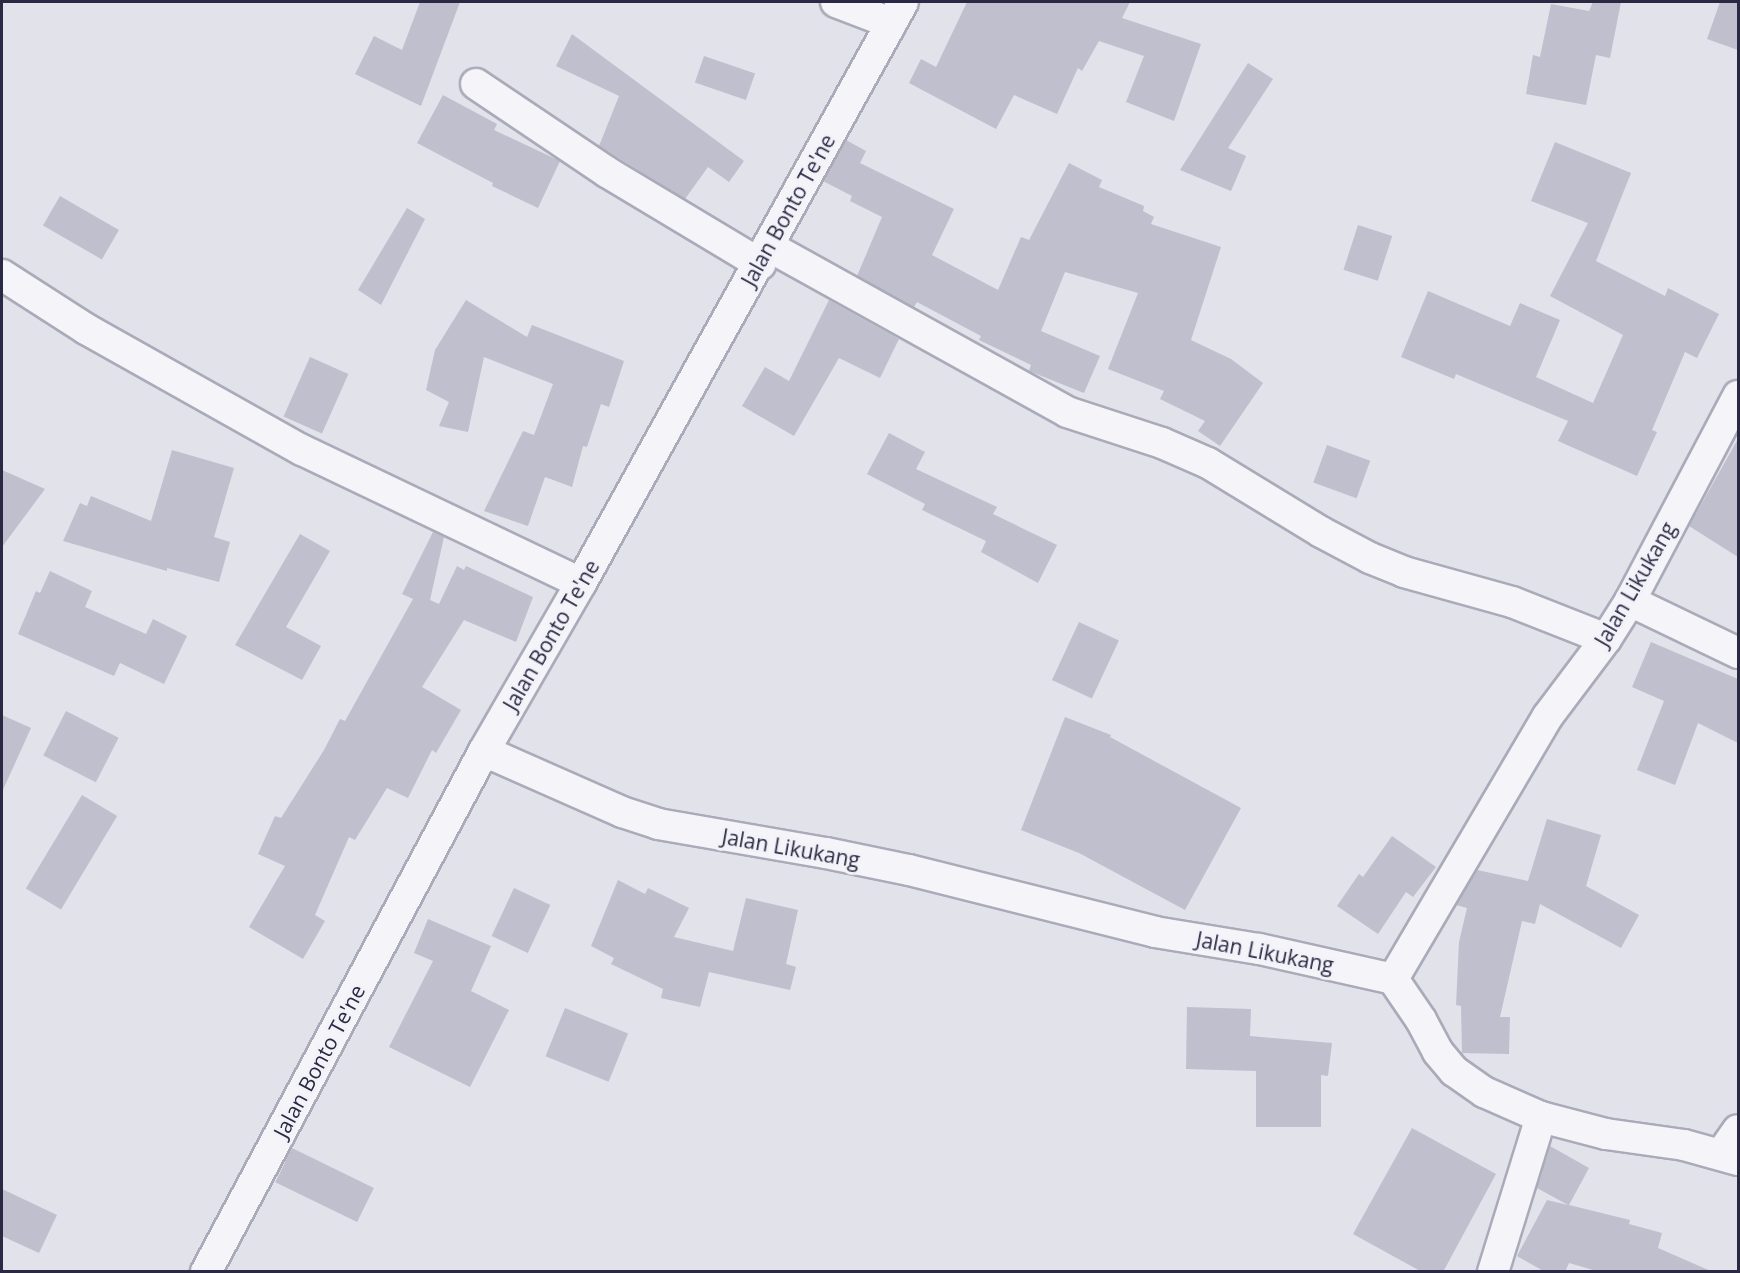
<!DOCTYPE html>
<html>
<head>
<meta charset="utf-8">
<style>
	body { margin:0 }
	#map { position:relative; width:1740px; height:1273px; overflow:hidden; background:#e2e2eb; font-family:"Open Sans",sans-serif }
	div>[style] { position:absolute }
	.building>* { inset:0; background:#bfbfce; transform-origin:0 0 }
	.roads { filter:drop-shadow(2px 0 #abaab9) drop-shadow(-2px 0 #abaab9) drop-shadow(0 2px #abaab9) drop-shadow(0 -2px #abaab9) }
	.minor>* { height:30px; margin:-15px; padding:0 15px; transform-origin:15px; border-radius:15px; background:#f5f5f9 }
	span { translate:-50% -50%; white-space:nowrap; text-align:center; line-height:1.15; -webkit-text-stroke:6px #f2f2f8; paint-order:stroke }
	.street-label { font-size:21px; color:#2a2943 }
	.frame { position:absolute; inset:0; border:3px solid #2a2943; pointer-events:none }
</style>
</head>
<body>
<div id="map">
	<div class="building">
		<i style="clip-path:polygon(420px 2px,460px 2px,421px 106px,355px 74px,374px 36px,402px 50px)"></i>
		<i style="clip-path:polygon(967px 2px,1130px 2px,1122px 18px,1201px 44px,1174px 121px,1126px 102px,1144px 56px,1099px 41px,1082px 71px,1078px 68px,1057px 114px,1014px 95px,996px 129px,909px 83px,921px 59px,936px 67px)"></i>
		<i style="clip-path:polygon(1593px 2px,1621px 2px,1610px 58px,1596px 55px,1586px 105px,1526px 94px,1533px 55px,1540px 57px,1551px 4px,1589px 11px)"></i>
		<i style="clip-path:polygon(1720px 2px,1738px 2px,1738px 50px,1707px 39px)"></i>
		<i style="clip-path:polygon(572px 34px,744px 161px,729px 182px,708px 167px,685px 199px,599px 146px,619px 96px,556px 66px)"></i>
		<i style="left:704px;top:56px;width:54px;height:28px;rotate:19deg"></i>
		<i style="clip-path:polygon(1248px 63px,1273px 79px,1228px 148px,1246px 156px,1231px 191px,1180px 170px)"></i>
		<i style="clip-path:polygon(443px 95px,497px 124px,494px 130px,560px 161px,538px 208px,492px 186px,493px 183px,417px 143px)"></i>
		<i style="clip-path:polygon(846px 140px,866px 151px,860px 163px,954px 209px,932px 255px,998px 290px,1021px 237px,1029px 240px,1069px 163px,1102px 180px,1099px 187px,1144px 206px,1143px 211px,1154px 217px,1151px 224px,1221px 247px,1191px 340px,1231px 359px,1263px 383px,1220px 446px,1198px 431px,1205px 421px,1160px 399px,1164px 391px,1108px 369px,1138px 293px,1065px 272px,1041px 331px,1100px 356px,1084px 393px,1029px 371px,1031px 365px,979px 340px,981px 336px,917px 302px,914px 307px,857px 276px,882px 217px,850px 201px,852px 196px,823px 181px)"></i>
		<i style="clip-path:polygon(1555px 142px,1631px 173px,1596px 261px,1665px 296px,1668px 288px,1719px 314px,1697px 358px,1685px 352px,1652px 430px,1657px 432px,1637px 476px,1558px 441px,1568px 421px,1456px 374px,1454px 379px,1401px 357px,1428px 291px,1510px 326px,1520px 303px,1560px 320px,1536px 377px,1593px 403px,1623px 335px,1550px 296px,1588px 223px,1531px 201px)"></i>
		<i style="left:60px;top:196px;width:68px;height:34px;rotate:30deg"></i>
		<i style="clip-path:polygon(407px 208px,425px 219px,381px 305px,358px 290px)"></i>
		<i style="left:1358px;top:225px;width:36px;height:47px;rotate:18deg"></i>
		<i style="clip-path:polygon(466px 300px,527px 337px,532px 325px,624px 361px,609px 407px,601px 404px,587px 447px,583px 446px,572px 487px,545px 477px,528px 526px,484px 511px,523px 431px,534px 435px,553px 384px,484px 357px,468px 432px,439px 426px,449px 402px,426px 390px,435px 350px)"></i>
		<i style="clip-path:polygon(829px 300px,899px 339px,880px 378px,839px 358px,794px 436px,742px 406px,765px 367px,789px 381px)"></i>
		<i style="left:310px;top:357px;width:42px;height:65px;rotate:24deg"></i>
		<i style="clip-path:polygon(889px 433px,925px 452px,916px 469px,997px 507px,993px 514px,1057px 545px,1038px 583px,981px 552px,986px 541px,922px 510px,925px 504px,867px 474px)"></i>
		<i style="clip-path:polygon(1738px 439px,1738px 557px,1689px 526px)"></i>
		<i style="left:1327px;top:445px;width:46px;height:40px;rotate:20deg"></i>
		<i style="clip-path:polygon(172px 450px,234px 468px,214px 537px,230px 542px,219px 582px,167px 568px,167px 571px,63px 541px,80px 503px,87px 506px,91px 496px,151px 521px)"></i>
		<i style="clip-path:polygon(2px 470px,45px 489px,2px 547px)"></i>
		<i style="clip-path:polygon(433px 532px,444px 537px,430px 600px,439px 604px,457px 566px,464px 570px,466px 566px,533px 597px,516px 642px,464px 620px,422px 687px,461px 710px,436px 753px,432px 750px,408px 798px,387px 788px,355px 840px,349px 837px,315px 915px,325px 921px,303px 959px,249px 927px,285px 866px,258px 854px,275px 816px,281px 818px,324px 750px,340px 719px,345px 721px,413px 599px,402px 594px)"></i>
		<i style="clip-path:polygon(300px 534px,330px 551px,286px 627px,321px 646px,302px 680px,235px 645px)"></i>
		<i style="clip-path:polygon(50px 571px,92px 591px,85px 607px,146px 634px,153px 619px,187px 636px,164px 684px,120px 663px,114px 676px,18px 634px,36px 591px,40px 593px)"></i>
		<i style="left:1079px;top:622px;width:44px;height:64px;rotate:25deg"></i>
		<i style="clip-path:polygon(1651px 642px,1738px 679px,1738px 743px,1698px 723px,1675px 785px,1637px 770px,1664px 701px,1632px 687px)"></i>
		<i style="left:66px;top:711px;width:59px;height:50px;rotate:27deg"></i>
		<i style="clip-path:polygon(2px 715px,31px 728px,2px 792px)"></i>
		<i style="clip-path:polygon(1065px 717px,1111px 735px,1110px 737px,1241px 808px,1185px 910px,1079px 853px,1021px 830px)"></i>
		<i style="left:82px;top:795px;width:41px;height:109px;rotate:31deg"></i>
		<i style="clip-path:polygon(1547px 819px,1601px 835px,1586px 886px,1639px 915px,1621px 948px,1540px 904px,1535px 924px,1522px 921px,1500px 1017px,1510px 1017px,1509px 1054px,1462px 1053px,1461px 1006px,1456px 1005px,1459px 942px,1467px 908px,1456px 905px,1477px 870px,1528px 881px)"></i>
		<i style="clip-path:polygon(1392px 836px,1436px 867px,1413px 897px,1406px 892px,1378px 934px,1337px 906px,1359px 874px,1363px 877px)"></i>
		<i style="clip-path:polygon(618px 880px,645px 894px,648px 888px,689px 908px,674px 937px,733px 951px,746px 898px,798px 910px,786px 964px,796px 967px,790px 990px,709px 972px,700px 1007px,661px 998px,663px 989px,611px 964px,614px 958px,591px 946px)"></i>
		<i style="left:514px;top:888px;width:40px;height:53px;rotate:25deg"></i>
		<i style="clip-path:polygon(428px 919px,491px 946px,471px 991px,509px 1010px,470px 1087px,389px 1047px,433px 961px,414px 953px)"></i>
		<i style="clip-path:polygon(1187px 1007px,1251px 1009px,1250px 1036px,1332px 1043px,1328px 1076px,1321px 1075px,1321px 1127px,1256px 1127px,1256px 1071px,1186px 1069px)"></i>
		<i style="left:565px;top:1008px;width:68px;height:52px;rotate:22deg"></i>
		<i style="clip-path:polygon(1412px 1128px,1496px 1174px,1443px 1272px,1422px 1272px,1353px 1234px)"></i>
		<i style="clip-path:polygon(1550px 1146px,1589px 1168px,1569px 1205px,1630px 1220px,1629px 1224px,1662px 1233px,1658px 1248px,1713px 1272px,1600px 1272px,1569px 1263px,1565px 1272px,1545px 1272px,1517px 1256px,1547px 1200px,1568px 1205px,1537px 1188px)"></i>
		<i style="left:292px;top:1148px;width:91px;height:38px;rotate:26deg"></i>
		<i style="clip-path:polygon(2px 1189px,57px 1215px,39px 1253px,2px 1236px)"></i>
	</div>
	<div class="roads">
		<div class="minor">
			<i style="left:836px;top:2px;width:59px;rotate:20.9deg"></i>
			<i style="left:476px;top:84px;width:158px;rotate:33.9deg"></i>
			<i style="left:607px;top:172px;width:179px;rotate:31deg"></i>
			<i style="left:768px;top:246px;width:342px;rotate:29deg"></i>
			<i style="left:1067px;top:412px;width:100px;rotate:18.1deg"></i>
			<i style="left:1162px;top:443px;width:50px;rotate:23.5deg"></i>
			<i style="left:1208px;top:463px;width:132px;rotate:31.4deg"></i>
			<i style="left:1321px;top:532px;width:55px;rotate:28deg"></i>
			<i style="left:1370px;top:558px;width:37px;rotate:22deg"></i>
			<i style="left:1404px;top:572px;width:112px;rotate:15.5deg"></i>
			<i style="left:1512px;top:602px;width:101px;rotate:21.5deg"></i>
			<i style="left:2px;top:275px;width:100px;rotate:32.7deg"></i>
			<i style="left:86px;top:329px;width:248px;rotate:29.3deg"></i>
			<i style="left:302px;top:450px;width:309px;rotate:25.5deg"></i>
			<i style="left:1630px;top:601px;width:120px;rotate:25.7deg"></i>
			<i style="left:484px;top:751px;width:151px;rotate:23.8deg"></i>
			<i style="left:622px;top:812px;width:38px;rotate:18deg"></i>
			<i style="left:658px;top:824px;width:170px;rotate:9.8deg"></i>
			<i style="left:826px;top:853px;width:85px;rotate:11.6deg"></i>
			<i style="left:909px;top:870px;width:254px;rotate:14.1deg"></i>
			<i style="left:1155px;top:932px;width:105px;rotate:9.3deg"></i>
			<i style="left:1259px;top:949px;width:137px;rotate:12.6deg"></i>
			<i style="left:1393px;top:979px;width:305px;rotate:-59.5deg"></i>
			<i style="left:1548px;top:716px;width:96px;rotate:-53deg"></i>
			<i style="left:1606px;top:639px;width:45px;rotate:-57.7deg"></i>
			<i style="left:1630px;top:601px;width:232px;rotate:-62.2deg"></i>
			<i style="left:1393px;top:979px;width:50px;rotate:55.7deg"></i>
			<i style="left:1421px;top:1020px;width:36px;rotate:62deg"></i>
			<i style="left:1438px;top:1052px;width:25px;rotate:50deg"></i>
			<i style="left:1454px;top:1071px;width:37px;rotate:35deg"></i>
			<i style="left:1484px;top:1092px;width:62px;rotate:23.7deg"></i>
			<i style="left:1541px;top:1117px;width:67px;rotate:14.7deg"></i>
			<i style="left:1606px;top:1134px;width:79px;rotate:8deg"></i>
			<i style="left:1684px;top:1145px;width:56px;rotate:15.5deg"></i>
			<i style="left:1721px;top:1154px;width:29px;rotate:-55deg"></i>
			<i style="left:206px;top:1272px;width:591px;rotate:-61.92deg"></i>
			<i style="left:484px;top:751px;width:194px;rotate:-60deg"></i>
			<i style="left:581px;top:583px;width:664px;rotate:-61deg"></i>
			<i style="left:1493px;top:1272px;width:162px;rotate:-72.8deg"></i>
		</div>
	</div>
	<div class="street-label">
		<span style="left:788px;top:210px;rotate:-61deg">Jalan Bonto Te'ne</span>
		<span style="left:1635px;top:584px;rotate:-60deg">Jalan Likukang</span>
		<span style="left:551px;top:635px;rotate:-60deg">Jalan Bonto Te'ne</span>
		<span style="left:791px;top:848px;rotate:10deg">Jalan Likukang</span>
		<span style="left:1265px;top:952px;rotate:11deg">Jalan Likukang</span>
		<span style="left:319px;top:1061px;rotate:-62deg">Jalan Bonto Te'ne</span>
	</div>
	<div class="frame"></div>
</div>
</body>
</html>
